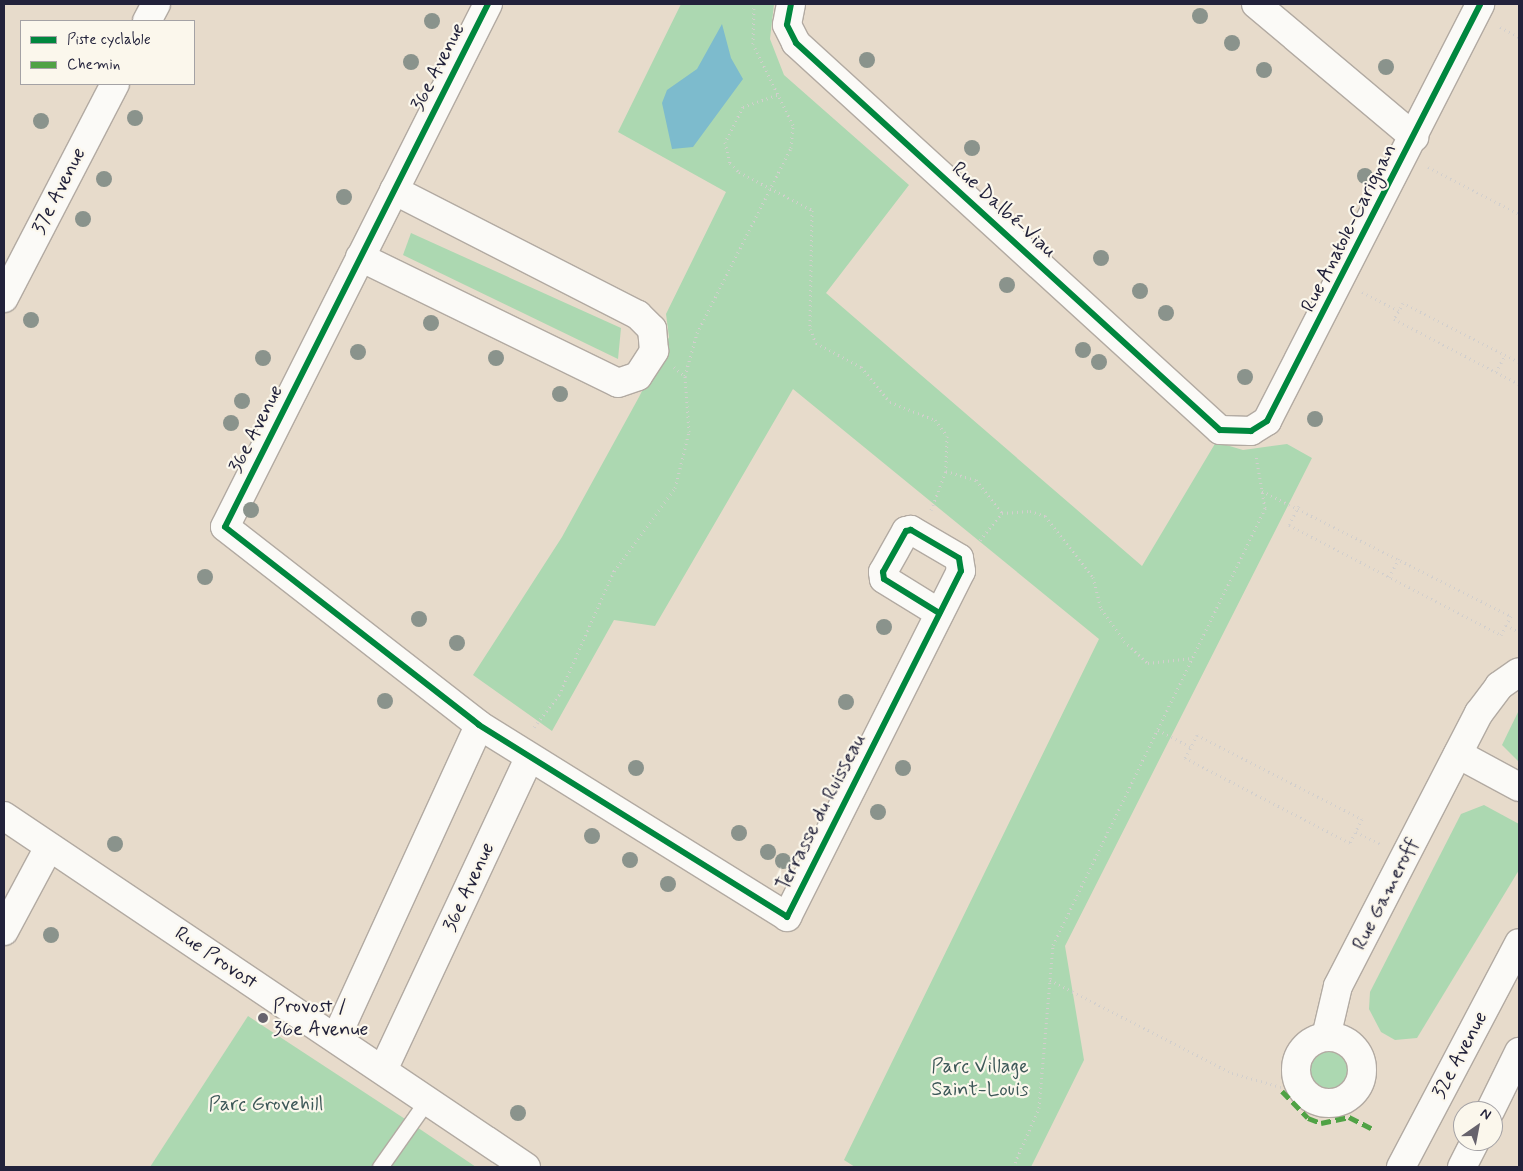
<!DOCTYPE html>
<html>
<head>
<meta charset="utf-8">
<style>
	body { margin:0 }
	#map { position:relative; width:1523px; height:1171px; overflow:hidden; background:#e7dbcb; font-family:Mynerve,sans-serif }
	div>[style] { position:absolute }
	.green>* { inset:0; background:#acd8b1 }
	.round { border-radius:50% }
	.water>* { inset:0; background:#7dbbcd }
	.path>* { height:3px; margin-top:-1.5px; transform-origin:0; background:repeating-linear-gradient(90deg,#d2cfcd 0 1px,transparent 0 5px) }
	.roads { filter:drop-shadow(1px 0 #b2aaa2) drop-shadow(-1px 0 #b2aaa2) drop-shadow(0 1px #b2aaa2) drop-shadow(0 -1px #b2aaa2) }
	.service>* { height:15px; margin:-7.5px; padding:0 7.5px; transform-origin:7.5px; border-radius:7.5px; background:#fbfaf7 }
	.minor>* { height:28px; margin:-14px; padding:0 14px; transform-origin:14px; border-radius:14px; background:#fbfaf7 }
	.minor>.ring { margin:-14px; padding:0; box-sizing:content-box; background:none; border:28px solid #fbfaf7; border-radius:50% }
	.tertiary>* { height:28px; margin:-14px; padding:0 14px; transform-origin:14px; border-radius:14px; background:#fbfaf7 }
	.secondary>* { height:28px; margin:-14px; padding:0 14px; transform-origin:14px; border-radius:14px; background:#fbfaf7 }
	.quiet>* { height:5px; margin-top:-2.5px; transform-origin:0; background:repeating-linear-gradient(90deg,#50a245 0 10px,transparent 0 15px) }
	.cycleway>* { height:6px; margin:-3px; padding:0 3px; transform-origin:3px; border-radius:3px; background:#00873e }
	.trees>* { width:16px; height:16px; margin:-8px; border-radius:50%; background:#8a938c }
	.dots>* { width:14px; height:14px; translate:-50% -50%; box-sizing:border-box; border:2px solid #fbf7ec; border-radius:50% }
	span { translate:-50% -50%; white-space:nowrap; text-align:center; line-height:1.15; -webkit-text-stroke:4.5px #fbf7ec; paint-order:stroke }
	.street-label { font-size:20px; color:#22223b }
	.poi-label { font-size:20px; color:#22223b }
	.left { translate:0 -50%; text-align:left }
	.park-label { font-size:20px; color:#3d5858 }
	.frame { position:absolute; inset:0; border:5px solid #22223b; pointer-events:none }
	.legend { position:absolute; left:20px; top:20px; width:175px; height:65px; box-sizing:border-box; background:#fbf7ec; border:1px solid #a4a2a5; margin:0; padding:6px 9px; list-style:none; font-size:15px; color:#22223b }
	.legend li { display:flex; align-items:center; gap:10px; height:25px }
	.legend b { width:25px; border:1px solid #a4a2a5 }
	.north { position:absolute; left:1453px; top:1101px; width:50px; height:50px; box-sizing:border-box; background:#fbf7ec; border:1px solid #a4a2a5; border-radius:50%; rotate:33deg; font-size:14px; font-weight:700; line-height:20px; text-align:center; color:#22223b }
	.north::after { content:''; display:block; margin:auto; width:18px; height:22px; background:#67636d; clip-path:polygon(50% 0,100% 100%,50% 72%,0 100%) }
</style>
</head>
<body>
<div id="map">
	<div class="green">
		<i style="clip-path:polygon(681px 4px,774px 4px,770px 39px,784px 75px,909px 185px,826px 293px,1142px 566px,1216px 442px,1243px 450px,1287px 444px,1312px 458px,1065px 946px,1084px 1060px,1031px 1167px,855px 1167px,844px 1160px,1099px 639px,793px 389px,655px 626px,614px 620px,552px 731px,473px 675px,562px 537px,639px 397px,669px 337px,666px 314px,726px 192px,618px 132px)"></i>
		<i style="clip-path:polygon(411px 233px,621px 328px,618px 359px,403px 255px)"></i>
		<i style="clip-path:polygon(1519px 710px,1519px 762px,1502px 745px)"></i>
		<i style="clip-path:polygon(1484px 805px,1519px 824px,1519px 870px,1417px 1038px,1395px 1040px,1381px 1032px,1369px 1009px,1370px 992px,1461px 814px)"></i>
		<i style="clip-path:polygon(248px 1016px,402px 1117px,476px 1167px,150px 1167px)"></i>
		<i class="round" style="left:1309px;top:1049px;width:40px;height:40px"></i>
	</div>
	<div class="water">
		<i style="clip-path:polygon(722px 24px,731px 58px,743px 79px,693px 147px,672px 149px,662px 103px,667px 90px,697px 69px)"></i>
	</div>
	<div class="path">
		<i style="left:1500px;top:27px;width:21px;rotate:28deg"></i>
		<i style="left:777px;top:95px;width:36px;rotate:161deg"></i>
		<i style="left:743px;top:107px;width:39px;rotate:117deg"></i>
		<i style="left:725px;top:142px;width:22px;rotate:77deg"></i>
		<i style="left:730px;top:163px;width:13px;rotate:45deg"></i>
		<i style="left:739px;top:172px;width:82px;rotate:27.5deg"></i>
		<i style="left:812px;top:210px;width:119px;rotate:91deg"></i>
		<i style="left:810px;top:329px;width:15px;rotate:67deg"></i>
		<i style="left:816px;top:343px;width:51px;rotate:28.1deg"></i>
		<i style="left:861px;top:367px;width:45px;rotate:50.4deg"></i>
		<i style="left:890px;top:402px;width:48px;rotate:21.8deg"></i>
		<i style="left:935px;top:420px;width:20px;rotate:53deg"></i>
		<i style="left:947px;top:436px;width:35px;rotate:92deg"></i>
		<i style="left:946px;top:471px;width:31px;rotate:17deg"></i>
		<i style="left:976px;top:480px;width:42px;rotate:51.8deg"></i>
		<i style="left:1002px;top:513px;width:28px;rotate:-4deg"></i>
		<i style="left:1030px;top:511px;width:16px;rotate:18deg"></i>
		<i style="left:1045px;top:516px;width:78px;rotate:51.8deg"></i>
		<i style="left:1093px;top:577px;width:33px;rotate:76deg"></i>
		<i style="left:1101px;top:609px;width:39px;rotate:54deg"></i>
		<i style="left:1124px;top:641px;width:33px;rotate:43deg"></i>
		<i style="left:1148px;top:663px;width:44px;rotate:-6.5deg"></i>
		<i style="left:1428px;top:167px;width:102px;rotate:27.3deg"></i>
		<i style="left:1362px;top:292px;width:42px;rotate:27.2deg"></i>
		<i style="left:1519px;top:362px;width:130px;rotate:-153deg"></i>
		<i style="left:1403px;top:303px;width:18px;rotate:119deg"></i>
		<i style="left:1394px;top:319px;width:141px;rotate:27.5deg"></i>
		<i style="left:674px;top:367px;width:14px;rotate:39deg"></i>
		<i style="left:1496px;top:372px;width:19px;rotate:-62deg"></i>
		<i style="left:1262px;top:491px;width:279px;rotate:26.7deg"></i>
		<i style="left:1511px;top:616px;width:10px;rotate:119deg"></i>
		<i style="left:1506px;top:625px;width:15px;rotate:28deg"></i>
		<i style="left:1299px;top:506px;width:21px;rotate:118deg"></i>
		<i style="left:1289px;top:525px;width:239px;rotate:27.4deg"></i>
		<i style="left:1501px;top:635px;width:11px;rotate:-63deg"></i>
		<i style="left:931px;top:510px;width:42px;rotate:-69deg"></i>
		<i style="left:980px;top:540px;width:35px;rotate:-51deg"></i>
		<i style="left:1389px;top:577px;width:21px;rotate:-62deg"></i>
		<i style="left:534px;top:727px;width:41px;rotate:-52deg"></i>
		<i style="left:559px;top:695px;width:136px;rotate:-66.1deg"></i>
		<i style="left:614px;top:571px;width:103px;rotate:-53.7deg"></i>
		<i style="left:675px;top:488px;width:58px;rotate:-76deg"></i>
		<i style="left:689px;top:432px;width:56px;rotate:-94.1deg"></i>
		<i style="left:685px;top:376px;width:45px;rotate:-74.4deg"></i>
		<i style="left:697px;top:333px;width:208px;rotate:-63.1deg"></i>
		<i style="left:791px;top:148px;width:23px;rotate:-85deg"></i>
		<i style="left:793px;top:125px;width:90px;rotate:-116.3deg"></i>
		<i style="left:753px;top:44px;width:40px;rotate:-88.6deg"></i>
		<i style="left:1158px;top:730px;width:37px;rotate:27deg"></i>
		<i style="left:1197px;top:735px;width:185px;rotate:27deg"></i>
		<i style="left:1362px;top:819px;width:27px;rotate:117deg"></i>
		<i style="left:1350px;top:843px;width:186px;rotate:-152.7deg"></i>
		<i style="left:1185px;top:758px;width:26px;rotate:-62deg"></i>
		<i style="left:1356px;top:832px;width:28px;rotate:26deg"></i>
		<i style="left:1050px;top:980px;width:204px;rotate:27.1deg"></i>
		<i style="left:1232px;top:1073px;width:51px;rotate:15.9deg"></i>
		<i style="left:1013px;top:1167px;width:64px;rotate:-66.2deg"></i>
		<i style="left:1039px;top:1108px;width:164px;rotate:-85.1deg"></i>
		<i style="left:1053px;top:945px;width:486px;rotate:-64.1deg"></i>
		<i style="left:1265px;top:508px;width:53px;rotate:-99.8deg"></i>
	</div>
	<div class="roads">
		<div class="service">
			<i style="left:380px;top:1167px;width:83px;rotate:-54.8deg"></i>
		</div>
		<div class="minor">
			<i style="left:488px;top:4px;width:585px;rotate:116.7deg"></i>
			<i style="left:225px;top:527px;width:322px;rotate:37.9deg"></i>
			<i style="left:479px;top:725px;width:363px;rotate:31.9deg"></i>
			<i style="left:787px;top:917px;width:387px;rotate:-63.3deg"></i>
			<i style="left:961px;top:571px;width:13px;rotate:-99deg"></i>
			<i style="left:959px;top:558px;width:56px;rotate:-149.7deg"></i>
			<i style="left:911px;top:530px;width:5px;rotate:169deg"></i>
			<i style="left:906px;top:531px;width:47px;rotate:119.3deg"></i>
			<i style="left:883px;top:572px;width:7px;rotate:82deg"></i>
			<i style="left:884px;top:579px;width:65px;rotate:31.7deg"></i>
			<i style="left:791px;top:4px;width:21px;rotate:101deg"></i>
			<i style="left:787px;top:25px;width:20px;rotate:63deg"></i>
			<i style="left:796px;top:43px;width:574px;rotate:42.39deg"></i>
			<i style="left:1220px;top:430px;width:31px;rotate:2deg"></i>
			<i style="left:1251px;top:431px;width:19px;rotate:-32deg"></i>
			<i style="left:1267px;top:421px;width:468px;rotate:-62.9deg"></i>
			<i style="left:1256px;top:4px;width:207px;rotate:40.1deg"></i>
			<i style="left:147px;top:21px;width:19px;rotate:-62deg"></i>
			<i style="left:360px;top:257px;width:287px;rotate:26deg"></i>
			<i style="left:618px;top:383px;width:21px;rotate:-19deg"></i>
			<i style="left:638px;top:376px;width:30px;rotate:-57deg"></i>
			<i style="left:654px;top:351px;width:22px;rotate:-95deg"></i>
			<i style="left:652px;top:329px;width:20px;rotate:-135deg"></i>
			<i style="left:638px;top:315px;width:274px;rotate:-152.9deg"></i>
			<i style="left:4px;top:298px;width:241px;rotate:-62.6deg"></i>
			<i style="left:1458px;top:754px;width:69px;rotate:28.4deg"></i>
			<i style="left:4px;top:931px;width:95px;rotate:-61.8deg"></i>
			<i style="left:1326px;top:1037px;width:52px;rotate:-76.8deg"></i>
			<i style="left:1338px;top:986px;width:307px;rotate:-62.7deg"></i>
			<i style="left:1479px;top:713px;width:34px;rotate:-53deg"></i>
			<i style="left:1499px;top:686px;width:24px;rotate:-35deg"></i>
			<i class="ring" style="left:1296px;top:1037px;width:38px;height:38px"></i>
			<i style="left:336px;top:1038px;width:344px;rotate:-65.4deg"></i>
			<i style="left:383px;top:1070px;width:344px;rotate:-64.9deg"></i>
		</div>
		<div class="tertiary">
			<i style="left:4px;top:816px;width:629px;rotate:33.92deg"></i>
		</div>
		<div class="secondary">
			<i style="left:1490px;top:1111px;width:66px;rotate:-63.8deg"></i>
			<i style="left:1401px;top:1167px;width:253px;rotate:-62.2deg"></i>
			<i style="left:1462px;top:1167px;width:29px;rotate:-63deg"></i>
		</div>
	</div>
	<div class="quiet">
		<i style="left:1282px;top:1091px;width:37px;rotate:46deg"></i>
		<i style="left:1308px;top:1118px;width:14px;rotate:21deg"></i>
		<i style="left:1321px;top:1123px;width:29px;rotate:-12deg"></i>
		<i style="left:1349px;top:1117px;width:25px;rotate:27deg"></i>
	</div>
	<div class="cycleway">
		<i style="left:488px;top:4px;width:585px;rotate:116.7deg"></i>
		<i style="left:225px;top:527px;width:322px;rotate:37.9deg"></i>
		<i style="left:479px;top:725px;width:363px;rotate:31.9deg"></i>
		<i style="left:787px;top:917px;width:387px;rotate:-63.3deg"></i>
		<i style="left:961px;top:571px;width:13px;rotate:-99deg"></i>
		<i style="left:959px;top:558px;width:56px;rotate:-149.7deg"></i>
		<i style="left:911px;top:530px;width:5px;rotate:169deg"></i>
		<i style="left:906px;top:531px;width:47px;rotate:119.3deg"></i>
		<i style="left:883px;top:572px;width:7px;rotate:82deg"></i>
		<i style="left:884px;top:579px;width:65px;rotate:31.7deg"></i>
		<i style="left:791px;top:4px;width:21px;rotate:101deg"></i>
		<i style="left:787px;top:25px;width:20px;rotate:63deg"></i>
		<i style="left:796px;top:43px;width:574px;rotate:42.39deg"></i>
		<i style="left:1220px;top:430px;width:31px;rotate:2deg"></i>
		<i style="left:1251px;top:431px;width:19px;rotate:-32deg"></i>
		<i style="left:1267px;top:421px;width:468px;rotate:-62.9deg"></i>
	</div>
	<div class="trees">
		<i style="left:1200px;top:16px"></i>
		<i style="left:432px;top:21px"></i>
		<i style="left:1232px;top:43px"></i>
		<i style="left:867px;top:60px"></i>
		<i style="left:411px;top:62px"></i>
		<i style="left:1386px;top:67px"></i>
		<i style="left:1264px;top:70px"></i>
		<i style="left:135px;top:118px"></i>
		<i style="left:41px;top:121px"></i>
		<i style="left:972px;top:148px"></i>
		<i style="left:1365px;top:176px"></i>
		<i style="left:104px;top:179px"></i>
		<i style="left:344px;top:197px"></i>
		<i style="left:83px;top:219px"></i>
		<i style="left:1101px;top:258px"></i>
		<i style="left:1007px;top:285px"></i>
		<i style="left:1140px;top:291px"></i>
		<i style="left:1166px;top:313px"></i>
		<i style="left:31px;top:320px"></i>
		<i style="left:431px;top:323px"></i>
		<i style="left:1083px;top:350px"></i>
		<i style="left:358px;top:352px"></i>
		<i style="left:263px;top:358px"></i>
		<i style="left:496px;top:358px"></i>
		<i style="left:1099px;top:362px"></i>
		<i style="left:1245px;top:377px"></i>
		<i style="left:560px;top:394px"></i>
		<i style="left:242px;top:401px"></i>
		<i style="left:1315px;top:419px"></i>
		<i style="left:231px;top:423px"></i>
		<i style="left:251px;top:510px"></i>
		<i style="left:205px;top:577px"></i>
		<i style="left:419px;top:619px"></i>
		<i style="left:884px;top:627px"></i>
		<i style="left:457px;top:643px"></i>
		<i style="left:385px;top:701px"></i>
		<i style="left:846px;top:702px"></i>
		<i style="left:636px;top:768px"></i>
		<i style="left:903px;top:768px"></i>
		<i style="left:878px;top:812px"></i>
		<i style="left:739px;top:833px"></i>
		<i style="left:592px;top:836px"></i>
		<i style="left:115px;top:844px"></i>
		<i style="left:768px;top:852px"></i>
		<i style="left:630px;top:860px"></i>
		<i style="left:783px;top:861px"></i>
		<i style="left:668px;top:884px"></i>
		<i style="left:51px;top:935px"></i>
		<i style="left:518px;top:1113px"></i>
	</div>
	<div class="dots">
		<i style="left:263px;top:1018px;background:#67636d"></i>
	</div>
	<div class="street-label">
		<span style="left:438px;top:67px;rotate:-63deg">36e Avenue</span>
		<span style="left:59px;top:191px;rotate:-63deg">37e Avenue</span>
		<span style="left:1004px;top:210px;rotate:42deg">Rue Dalbé-Viau</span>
		<span style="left:1349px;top:228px;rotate:-63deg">Rue Anatole-Carignan</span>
		<span style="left:256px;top:429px;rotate:-63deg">36e Avenue</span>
		<span style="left:821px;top:812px;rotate:-63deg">Terrasse du Ruisseau</span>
		<span style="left:469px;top:887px;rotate:-65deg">36e Avenue</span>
		<span style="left:1386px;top:894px;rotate:-63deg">Rue Gameroff</span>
		<span style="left:216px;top:958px;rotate:34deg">Rue Provost</span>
		<span style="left:1460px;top:1055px;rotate:-62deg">32e Avenue</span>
	</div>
	<div class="poi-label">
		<span class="left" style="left:273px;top:1018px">Provost /<br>36e Avenue</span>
	</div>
	<div class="park-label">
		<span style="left:980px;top:1078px">Parc Village<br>Saint-Louis</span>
		<span style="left:266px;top:1104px">Parc Grovehill</span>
	</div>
	<div class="frame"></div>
	<ul class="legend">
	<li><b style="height:6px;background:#00873e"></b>Piste cyclable</li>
	<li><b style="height:6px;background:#50a245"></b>Chemin</li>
	</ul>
	<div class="north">N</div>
</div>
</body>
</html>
